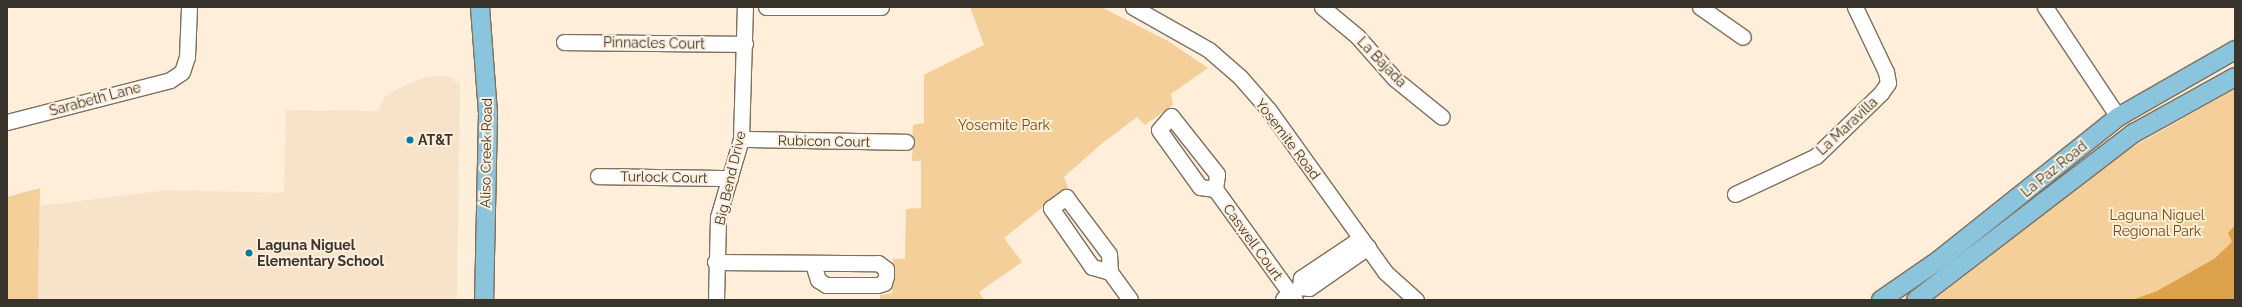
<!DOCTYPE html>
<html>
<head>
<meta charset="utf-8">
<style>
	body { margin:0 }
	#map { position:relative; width:2242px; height:307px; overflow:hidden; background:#feeeda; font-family:Raleway,sans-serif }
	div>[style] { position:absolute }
	.built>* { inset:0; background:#f7e3c9 }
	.green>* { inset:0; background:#f5cf9a }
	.water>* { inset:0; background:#dca34c }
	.roads { filter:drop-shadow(1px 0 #7d705e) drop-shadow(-1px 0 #7d705e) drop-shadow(0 1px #7d705e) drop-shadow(0 -1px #7d705e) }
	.minor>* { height:15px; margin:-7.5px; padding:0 7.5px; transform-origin:7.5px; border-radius:7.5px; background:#fff }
	.major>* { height:18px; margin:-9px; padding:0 9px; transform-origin:9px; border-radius:9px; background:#8bc4dd }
	.dots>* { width:11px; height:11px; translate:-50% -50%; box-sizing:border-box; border:2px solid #feeeda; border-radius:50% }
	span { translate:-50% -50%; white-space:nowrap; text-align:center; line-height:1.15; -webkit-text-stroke:4px #feeeda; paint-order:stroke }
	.street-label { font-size:14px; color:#39342c }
	.park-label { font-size:14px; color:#734d07 }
	.poi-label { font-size:14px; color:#39342c; font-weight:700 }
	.left { translate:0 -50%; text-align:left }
	.frame { position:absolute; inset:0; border:8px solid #39342c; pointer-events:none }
</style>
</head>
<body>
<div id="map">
	<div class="built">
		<i style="clip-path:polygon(448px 76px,460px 84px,457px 300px,38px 300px,40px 206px,167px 190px,284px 193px,286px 110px,378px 111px,384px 98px,395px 90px,425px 77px)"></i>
	</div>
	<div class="green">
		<i style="clip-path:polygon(970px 7px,1101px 7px,1168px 41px,1208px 68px,1171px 94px,1173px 105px,1145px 125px,1137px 117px,1100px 145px,1064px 177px,1068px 187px,1004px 238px,1022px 262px,979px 292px,984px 300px,880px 300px,880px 295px,892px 293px,893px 259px,905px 259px,906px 209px,921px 208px,921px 161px,912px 161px,913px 125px,924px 123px,924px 75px,984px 45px)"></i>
		<i style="clip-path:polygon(2235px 89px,2235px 300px,1934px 300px,2120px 154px)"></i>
		<i style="clip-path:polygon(40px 188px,38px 300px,7px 300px,7px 197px)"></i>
	</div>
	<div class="water">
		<i style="clip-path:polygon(2235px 225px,2235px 300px,2132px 300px,2157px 291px,2214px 259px,2232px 242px,2228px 233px)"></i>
	</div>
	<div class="roads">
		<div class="minor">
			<i style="left:766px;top:7px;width:115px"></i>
			<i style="left:1133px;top:7px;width:87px;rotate:29.5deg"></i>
			<i style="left:1209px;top:50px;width:41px;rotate:41.1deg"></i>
			<i style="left:1240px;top:77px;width:43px;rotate:48.8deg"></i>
			<i style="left:1268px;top:109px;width:201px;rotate:54.3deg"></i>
			<i style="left:1385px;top:272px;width:42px;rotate:42.1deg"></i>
			<i style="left:1322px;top:7px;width:45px;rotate:39.6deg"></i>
			<i style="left:1357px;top:36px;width:57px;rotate:48.5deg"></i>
			<i style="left:1395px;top:79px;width:60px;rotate:39deg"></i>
			<i style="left:1700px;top:7px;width:52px;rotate:34.9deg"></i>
			<i style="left:2045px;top:7px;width:132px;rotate:56.4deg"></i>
			<i style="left:564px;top:42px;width:181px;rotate:0.6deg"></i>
			<i style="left:7px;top:122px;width:168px;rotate:-14.4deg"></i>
			<i style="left:170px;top:80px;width:14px;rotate:-34deg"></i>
			<i style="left:182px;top:72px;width:16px;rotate:-72deg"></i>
			<i style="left:187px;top:57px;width:50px;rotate:-87.7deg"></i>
			<i style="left:741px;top:139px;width:165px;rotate:1deg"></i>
			<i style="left:598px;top:176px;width:132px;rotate:0.9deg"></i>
			<i style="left:1215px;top:189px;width:15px;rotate:-82deg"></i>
			<i style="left:1217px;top:174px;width:74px;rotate:-128.4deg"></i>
			<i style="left:1171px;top:116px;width:18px;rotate:131deg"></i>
			<i style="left:1159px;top:130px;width:70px;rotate:54.3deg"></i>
			<i style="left:1200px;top:187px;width:15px;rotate:8deg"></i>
			<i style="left:1215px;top:189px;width:137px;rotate:54.2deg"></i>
			<i style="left:1735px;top:194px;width:89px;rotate:-25.1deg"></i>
			<i style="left:1816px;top:156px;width:91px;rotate:-44.1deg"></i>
			<i style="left:1881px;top:93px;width:12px;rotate:-55deg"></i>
			<i style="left:1888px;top:83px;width:11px;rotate:-100deg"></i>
			<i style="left:1886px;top:72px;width:72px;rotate:-115.5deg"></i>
			<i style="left:1066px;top:197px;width:71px;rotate:53deg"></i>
			<i style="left:1109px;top:254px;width:18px;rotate:87deg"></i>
			<i style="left:1110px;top:272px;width:19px;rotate:-164deg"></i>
			<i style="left:1092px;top:267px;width:72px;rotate:-124.8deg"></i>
			<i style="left:1051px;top:208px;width:19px;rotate:-36deg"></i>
			<i style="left:715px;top:262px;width:163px;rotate:0.4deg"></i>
			<i style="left:878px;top:263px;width:10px;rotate:37deg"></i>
			<i style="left:886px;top:269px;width:7px;rotate:90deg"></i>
			<i style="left:886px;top:276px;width:7px;rotate:106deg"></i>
			<i style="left:884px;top:283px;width:7px;rotate:164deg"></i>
			<i style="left:877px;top:285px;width:51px;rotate:180deg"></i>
			<i style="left:826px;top:285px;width:9px;rotate:-148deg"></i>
			<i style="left:818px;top:280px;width:17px;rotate:-107deg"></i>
			<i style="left:1110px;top:272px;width:34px;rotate:54deg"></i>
			<i style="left:1300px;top:287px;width:9px;rotate:-84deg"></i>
			<i style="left:1301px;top:278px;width:72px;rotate:-33.7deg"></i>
			<i style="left:1283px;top:299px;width:21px;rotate:-35deg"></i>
			<i style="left:1300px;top:287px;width:9px;rotate:6deg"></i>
			<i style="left:1309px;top:288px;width:72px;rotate:-34.8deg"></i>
			<i style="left:716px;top:300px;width:83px;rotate:-88.6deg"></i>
			<i style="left:718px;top:217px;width:81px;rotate:-73.6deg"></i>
			<i style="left:741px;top:139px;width:132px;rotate:-88.3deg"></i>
		</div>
		<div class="major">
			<i style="left:480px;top:7px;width:107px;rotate:85.7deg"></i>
			<i style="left:488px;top:114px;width:186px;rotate:91.2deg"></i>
			<i style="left:1881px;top:300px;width:70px;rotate:-34.6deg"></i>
			<i style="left:1939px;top:260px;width:229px;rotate:-38.6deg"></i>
			<i style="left:2118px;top:117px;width:135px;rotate:-29.8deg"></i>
			<i style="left:1916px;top:300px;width:275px;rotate:-37.5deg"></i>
			<i style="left:2134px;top:133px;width:115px;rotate:-29deg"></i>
		</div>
	</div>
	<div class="dots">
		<i style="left:410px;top:140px;background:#037ba3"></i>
		<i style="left:249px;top:253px;background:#037ba3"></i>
	</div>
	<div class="street-label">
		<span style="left:654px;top:43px;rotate:1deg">Pinnacles Court</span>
		<span style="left:1382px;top:62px;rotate:46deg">La Bajada</span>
		<span style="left:95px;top:99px;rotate:-15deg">Sarabeth Lane</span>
		<span style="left:1847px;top:126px;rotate:-43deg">La Maravilla</span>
		<span style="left:1288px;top:139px;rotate:53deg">Yosemite Road</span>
		<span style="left:824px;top:141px;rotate:1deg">Rubicon Court</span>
		<span style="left:486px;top:153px;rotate:-89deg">Aliso Creek Road</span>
		<span style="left:2054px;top:169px;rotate:-39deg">La Paz Road</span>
		<span style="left:664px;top:177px;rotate:1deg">Turlock Court</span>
		<span style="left:730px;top:178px;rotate:-77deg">Big Bend Drive</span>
		<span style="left:1253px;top:242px;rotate:54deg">Caswell Court</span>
	</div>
	<div class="park-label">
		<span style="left:1004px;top:125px">Yosemite Park</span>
		<span style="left:2157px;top:223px">Laguna Niguel<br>Regional Park</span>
	</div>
	<div class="poi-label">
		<span class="left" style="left:418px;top:140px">AT&amp;T</span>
		<span class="left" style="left:257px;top:253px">Laguna Niguel<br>Elementary School</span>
	</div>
	<div class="frame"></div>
</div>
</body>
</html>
